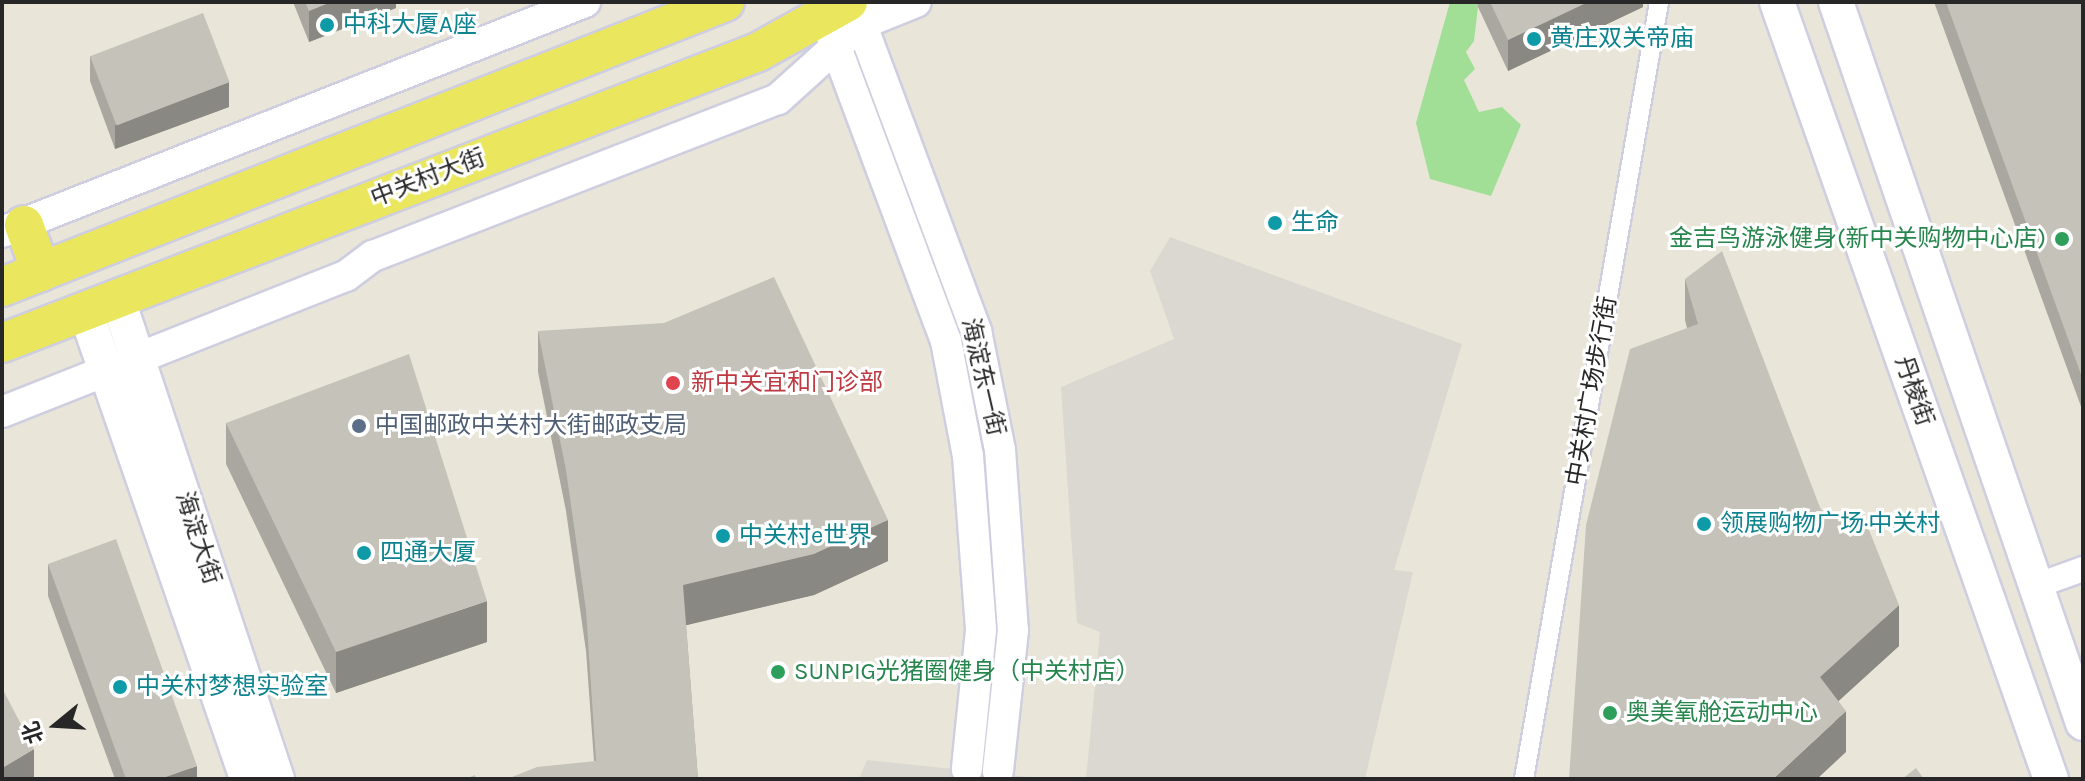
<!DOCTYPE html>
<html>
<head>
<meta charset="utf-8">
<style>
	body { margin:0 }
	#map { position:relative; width:2085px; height:781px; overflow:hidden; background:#e9e6d9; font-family:Karla,"Noto Sans SC",sans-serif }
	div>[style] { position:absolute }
	.green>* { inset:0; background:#a1df97 }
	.plaza>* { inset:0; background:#dad8d0 }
	.roads { filter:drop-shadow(2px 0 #cfcee0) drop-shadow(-2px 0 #cfcee0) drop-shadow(0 2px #cfcee0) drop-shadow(0 -2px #cfcee0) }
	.pedestrian>* { height:18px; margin:-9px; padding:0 9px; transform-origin:9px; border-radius:9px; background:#fff }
	.minor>* { height:24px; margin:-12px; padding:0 12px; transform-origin:12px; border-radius:12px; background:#fff }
	.tertiary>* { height:30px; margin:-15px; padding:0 15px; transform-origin:15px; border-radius:15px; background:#fff }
	.secondary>* { height:34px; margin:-17px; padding:0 17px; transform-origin:17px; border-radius:17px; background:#fff }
	.primary>* { height:38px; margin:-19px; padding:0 19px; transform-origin:19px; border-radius:19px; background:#eae65d }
	.wall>* { inset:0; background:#a9a79f }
	.shaded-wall>* { inset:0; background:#8a8882 }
	.building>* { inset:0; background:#c5c2b9; transform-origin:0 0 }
	.dots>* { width:22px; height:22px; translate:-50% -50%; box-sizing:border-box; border:4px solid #fff; border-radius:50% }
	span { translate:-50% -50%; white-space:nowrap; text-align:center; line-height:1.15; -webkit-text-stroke:6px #fff; paint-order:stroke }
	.culture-label { font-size:24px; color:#0d838f }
	.left { translate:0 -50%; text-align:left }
	.street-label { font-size:24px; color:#272727 }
	.leisure-label { font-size:24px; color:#27864d }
	.right { translate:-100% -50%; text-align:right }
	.health-label { font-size:24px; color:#be3a42 }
	.service-label { font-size:24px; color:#4e5e75 }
	.frame { position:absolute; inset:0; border:4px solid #272727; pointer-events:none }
	.north { position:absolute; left:16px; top:685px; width:80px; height:80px; -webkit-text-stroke:6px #fff; paint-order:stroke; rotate:252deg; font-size:22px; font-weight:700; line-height:32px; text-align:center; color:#272727 }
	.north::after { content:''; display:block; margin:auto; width:28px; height:36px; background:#272727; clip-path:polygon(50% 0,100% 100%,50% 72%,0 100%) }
</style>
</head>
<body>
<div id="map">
	<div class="green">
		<i style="clip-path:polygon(1450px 2px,1489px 2px,1478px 7px,1474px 41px,1466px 52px,1475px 69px,1464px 80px,1479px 112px,1502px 107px,1521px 125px,1491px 196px,1430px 179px,1416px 123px)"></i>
	</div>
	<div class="plaza">
		<i style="clip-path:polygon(1170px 237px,1462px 344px,1394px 570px,1413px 572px,1365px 779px,1086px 779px,1100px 632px,1077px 623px,1061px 387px,1174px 339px,1150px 271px)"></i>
		<i style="clip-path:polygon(867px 760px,1048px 779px,859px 779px)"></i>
	</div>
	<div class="roads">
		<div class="pedestrian">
			<i style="left:1524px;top:779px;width:789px;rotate:-80.14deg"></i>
		</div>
		<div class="minor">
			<i style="left:2036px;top:586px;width:50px;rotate:-19.9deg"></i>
		</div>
		<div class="tertiary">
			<i style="left:855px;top:7px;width:346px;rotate:69.5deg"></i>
			<i style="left:976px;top:331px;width:121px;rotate:78.6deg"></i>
			<i style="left:1000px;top:450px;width:180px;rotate:85.9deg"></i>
			<i style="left:1013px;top:630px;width:142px;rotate:96.1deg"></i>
			<i style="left:830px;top:31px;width:331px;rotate:69.5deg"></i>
			<i style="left:946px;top:341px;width:117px;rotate:79.2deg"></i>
			<i style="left:968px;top:456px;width:174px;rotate:85.7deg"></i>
			<i style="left:981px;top:630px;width:140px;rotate:95.8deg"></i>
			<i style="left:2px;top:232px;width:627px;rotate:-21.53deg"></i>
			<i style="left:2px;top:412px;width:370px;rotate:-21.6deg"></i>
			<i style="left:346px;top:276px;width:34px;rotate:-37deg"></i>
			<i style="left:373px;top:256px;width:434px;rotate:-21.2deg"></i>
			<i style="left:778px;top:99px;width:112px;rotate:-42.1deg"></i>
			<i style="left:861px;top:24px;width:59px;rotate:-21.8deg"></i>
		</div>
		<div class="secondary">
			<i style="left:1777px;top:2px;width:824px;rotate:70.58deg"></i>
			<i style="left:1836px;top:2px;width:762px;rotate:71.09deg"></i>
			<i style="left:117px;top:297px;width:508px;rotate:71.64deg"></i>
			<i style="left:85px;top:310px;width:496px;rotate:70.9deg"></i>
		</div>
		<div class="primary">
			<i style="left:24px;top:225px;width:50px;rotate:70.1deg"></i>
			<i style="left:2px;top:287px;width:777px;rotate:-21.51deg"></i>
			<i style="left:2px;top:343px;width:810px;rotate:-21.05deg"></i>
			<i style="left:758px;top:52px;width:103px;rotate:-29.1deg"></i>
		</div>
	</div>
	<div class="wall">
		<i style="clip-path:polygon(293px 2px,396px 2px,396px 8px,309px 42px)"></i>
		<i style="clip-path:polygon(1478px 2px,1643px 2px,1643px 7px,1508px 71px,1478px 7px)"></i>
		<i style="clip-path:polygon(1934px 2px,2083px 2px,2083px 412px)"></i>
		<i style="clip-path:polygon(90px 56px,229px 107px,115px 149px,90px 81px)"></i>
		<i style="clip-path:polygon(1685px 279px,1821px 510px,1899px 646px,1838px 701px,1846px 752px,1687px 328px,1685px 320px)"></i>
		<i style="clip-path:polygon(538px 331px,888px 561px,814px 595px,686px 625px,698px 779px,594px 761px,586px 651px,566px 511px,538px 372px)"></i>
		<i style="clip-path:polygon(226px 423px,487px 642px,336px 693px,226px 464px)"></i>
		<i style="clip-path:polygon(48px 564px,197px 779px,115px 779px,48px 596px)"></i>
	</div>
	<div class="shaded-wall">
		<i style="clip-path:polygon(331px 2px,396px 2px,396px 8px,309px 42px,309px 11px)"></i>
		<i style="clip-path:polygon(1588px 2px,1643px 2px,1643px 7px,1508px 71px,1508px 40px)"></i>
		<i style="clip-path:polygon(229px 82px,229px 107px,115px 149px,115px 125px)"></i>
		<i style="clip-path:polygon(888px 520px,888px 561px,814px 595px,683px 626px,683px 585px)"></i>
		<i style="clip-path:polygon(487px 601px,487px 642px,336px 693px,336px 652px)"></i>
		<i style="clip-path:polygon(1899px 605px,1899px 646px,1820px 718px,1820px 677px)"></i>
		<i style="clip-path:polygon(1846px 711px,1846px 752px,1817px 779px,1773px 779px)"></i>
		<i style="clip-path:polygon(34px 749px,34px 779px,2px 779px,2px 768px)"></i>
		<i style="clip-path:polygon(197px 766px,197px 779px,160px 779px)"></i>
	</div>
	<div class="building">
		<i style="clip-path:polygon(305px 2px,331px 2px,309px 11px)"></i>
		<i style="clip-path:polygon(1490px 2px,1588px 2px,1508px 40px)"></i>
		<i style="clip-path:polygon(1946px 2px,2083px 2px,2083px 380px)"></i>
		<i style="left:203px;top:13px;width:74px;height:121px;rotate:69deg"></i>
		<i style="clip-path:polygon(1722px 251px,1821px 510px,1863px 515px,1899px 605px,1820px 677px,1846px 711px,1773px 779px,1569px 779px,1586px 525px,1630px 349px,1698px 324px,1685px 279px)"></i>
		<i style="clip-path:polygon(774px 277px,888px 520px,814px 554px,683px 585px,698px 779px,507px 779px,537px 767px,596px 761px,586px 610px,566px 470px,538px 331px,664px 323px)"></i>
		<i style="clip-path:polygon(409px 354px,487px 601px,336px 652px,226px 423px)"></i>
		<i style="clip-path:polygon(116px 539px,197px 766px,160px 779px,126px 779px,48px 564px)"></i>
		<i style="clip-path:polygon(2px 688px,34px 749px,2px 768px)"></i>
		<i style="clip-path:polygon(1916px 768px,1924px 779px,1902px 779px)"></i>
		<i style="clip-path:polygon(475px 775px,476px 779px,465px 779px)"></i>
	</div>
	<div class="dots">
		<i style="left:327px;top:25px;background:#0f9aa8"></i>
		<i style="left:1534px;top:39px;background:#0f9aa8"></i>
		<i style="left:1275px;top:223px;background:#0f9aa8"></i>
		<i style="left:2062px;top:239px;background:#2e9e5b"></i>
		<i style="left:673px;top:383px;background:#e0444e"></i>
		<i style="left:359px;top:426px;background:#5c6f8a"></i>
		<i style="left:1704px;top:524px;background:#0f9aa8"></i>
		<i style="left:723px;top:536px;background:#0f9aa8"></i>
		<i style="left:364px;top:553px;background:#0f9aa8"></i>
		<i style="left:778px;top:672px;background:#2e9e5b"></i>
		<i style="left:120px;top:687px;background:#0f9aa8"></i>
		<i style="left:1610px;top:713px;background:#2e9e5b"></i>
	</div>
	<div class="culture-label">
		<span class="left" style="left:343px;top:25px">中科大厦A座</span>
		<span class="left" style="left:1550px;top:39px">黄庄双关帝庙</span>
		<span class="left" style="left:1291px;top:223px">生命</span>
		<span class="left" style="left:1720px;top:524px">领展购物广场·中关村</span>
		<span class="left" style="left:739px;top:536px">中关村e世界</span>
		<span class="left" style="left:380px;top:553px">四通大厦</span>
		<span class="left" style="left:136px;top:687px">中关村梦想实验室</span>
	</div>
	<div class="street-label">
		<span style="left:428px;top:178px;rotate:-21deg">中关村大街</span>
		<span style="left:983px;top:377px;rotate:77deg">海淀东一街</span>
		<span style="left:1592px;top:391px;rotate:-80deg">中关村广场步行街</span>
		<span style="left:1914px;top:391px;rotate:71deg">丹棱街</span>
		<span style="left:198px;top:538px;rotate:72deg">海淀大街</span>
	</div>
	<div class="leisure-label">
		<span class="right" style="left:2046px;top:239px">金吉鸟游泳健身(新中关购物中心店)</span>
		<span class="left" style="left:794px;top:672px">SUNPIG光猪圈健身（中关村店）</span>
		<span class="left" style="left:1626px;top:713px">奥美氧舱运动中心</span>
	</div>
	<div class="health-label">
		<span class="left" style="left:691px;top:383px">新中关宜和门诊部</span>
	</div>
	<div class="service-label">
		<span class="left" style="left:375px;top:426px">中国邮政中关村大街邮政支局</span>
	</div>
	<div class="frame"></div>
	<div class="north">北</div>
</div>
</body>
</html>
